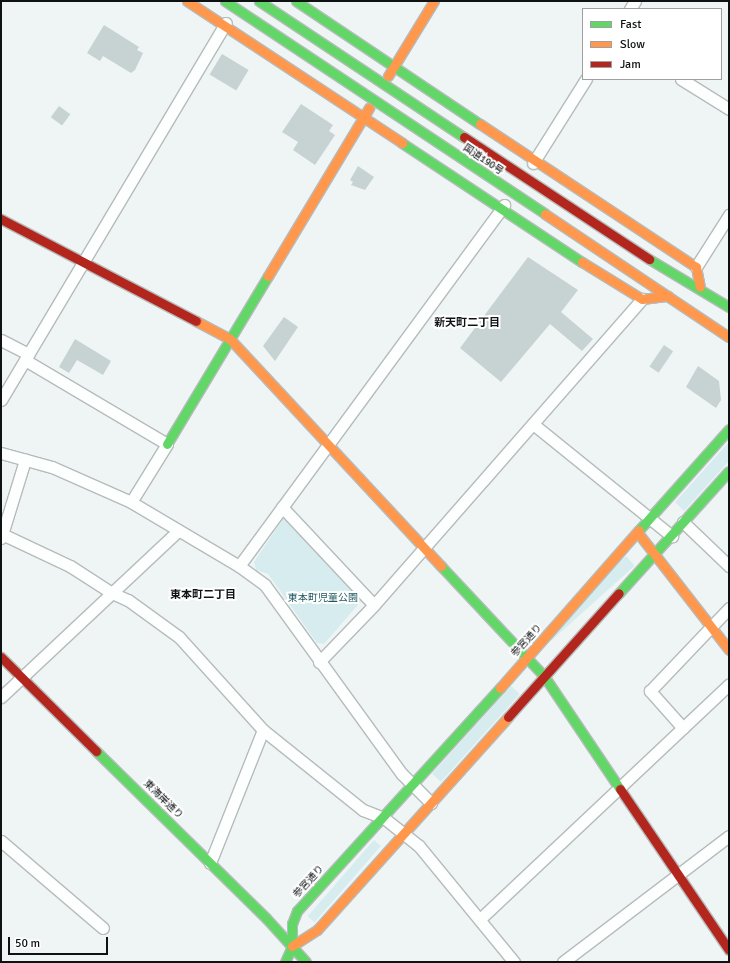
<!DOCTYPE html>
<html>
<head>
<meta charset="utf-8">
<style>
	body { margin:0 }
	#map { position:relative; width:730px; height:963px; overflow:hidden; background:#eff5f5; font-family:Signika,"Noto Sans JP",sans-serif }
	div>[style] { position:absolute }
	.green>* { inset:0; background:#d7ecee; transform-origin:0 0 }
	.building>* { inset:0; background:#c7d2d3; transform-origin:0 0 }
	.roads { filter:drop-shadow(1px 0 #b6bbbb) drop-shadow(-1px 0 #b6bbbb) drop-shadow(0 1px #b6bbbb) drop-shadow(0 -1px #b6bbbb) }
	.street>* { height:11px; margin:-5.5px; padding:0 5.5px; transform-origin:5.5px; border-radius:5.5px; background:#fdfefe }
	.fast>* { height:9px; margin:-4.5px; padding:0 4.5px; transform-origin:4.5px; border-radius:4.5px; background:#63d668 }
	.slow>* { height:9px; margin:-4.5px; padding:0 4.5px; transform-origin:4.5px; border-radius:4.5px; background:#ff974d }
	.jam>* { height:9px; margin:-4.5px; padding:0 4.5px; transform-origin:4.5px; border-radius:4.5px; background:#b3261e }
	span { translate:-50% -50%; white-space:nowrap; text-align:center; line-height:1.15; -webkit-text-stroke:4px #fff; paint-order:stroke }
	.street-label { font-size:10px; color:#0f1213 }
	.park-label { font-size:10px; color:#1f5860 }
	.neighbourhood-label { font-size:11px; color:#0f1213; font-weight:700 }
	.frame { position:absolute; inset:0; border:2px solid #0f1213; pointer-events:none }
	.legend { position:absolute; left:582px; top:8px; width:140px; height:72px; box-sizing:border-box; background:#fff; border:1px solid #9fa0a1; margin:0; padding:5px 7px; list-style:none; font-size:12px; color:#0f1213 }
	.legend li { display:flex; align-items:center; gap:8px; height:20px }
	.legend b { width:20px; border:1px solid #9fa0a1 }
	.scale { position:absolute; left:8px; top:937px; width:100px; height:18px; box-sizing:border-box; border:2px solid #0f1213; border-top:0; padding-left:5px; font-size:12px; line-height:14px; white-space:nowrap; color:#0f1213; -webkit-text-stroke:3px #fff; paint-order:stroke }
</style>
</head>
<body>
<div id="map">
	<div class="green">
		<i style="clip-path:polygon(729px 442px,729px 461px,684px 511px,675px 502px)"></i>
		<i style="clip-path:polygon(283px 519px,291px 519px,363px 599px,324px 644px,317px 643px,268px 574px,256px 570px,254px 562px)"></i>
		<i style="left:626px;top:556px;width:13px;height:112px;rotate:48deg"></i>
		<i style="left:511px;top:686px;width:12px;height:118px;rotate:42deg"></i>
		<i style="left:374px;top:840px;width:9px;height:101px;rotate:41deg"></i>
	</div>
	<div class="building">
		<i style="clip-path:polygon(104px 25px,139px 47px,137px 50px,143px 53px,135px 70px,131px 73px,103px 56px,100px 61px,87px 53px)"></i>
		<i style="left:222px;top:54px;width:31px;height:24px;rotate:31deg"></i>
		<i style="clip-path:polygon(301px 104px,333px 125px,329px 131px,335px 135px,315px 165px,293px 150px,298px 142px,282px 132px)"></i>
		<i style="left:59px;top:106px;width:14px;height:14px;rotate:36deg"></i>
		<i style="clip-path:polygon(358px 166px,374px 177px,365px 190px,351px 185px,353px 182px,350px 180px)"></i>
		<i style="clip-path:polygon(528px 257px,578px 290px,561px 312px,593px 339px,582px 351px,550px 324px,501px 382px,460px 348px)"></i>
		<i style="clip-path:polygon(284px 317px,298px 327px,275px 361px,263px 346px)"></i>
		<i style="clip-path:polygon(75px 339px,111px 361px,103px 375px,77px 360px,69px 373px,59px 367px)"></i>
		<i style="left:664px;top:345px;width:11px;height:26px;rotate:34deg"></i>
		<i style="clip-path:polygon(698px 366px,719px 381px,721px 400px,716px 408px,686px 387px)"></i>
	</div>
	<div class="roads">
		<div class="street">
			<i style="left:630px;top:9px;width:9px;rotate:-58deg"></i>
			<i style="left:681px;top:79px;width:57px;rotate:32deg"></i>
			<i style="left:533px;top:163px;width:99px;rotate:-57.8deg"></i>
			<i style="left:696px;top:267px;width:62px;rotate:-57.6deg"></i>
			<i style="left:1px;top:340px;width:31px;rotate:27deg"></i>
			<i style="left:25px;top:360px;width:165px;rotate:30.6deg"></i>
			<i style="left:167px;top:444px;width:68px;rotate:121.8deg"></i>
			<i style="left:1px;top:400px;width:439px;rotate:-59.2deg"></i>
			<i style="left:533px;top:424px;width:179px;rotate:38.9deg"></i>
			<i style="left:1px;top:453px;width:53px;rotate:15.4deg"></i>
			<i style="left:52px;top:467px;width:86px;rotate:23.9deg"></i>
			<i style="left:131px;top:502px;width:126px;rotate:30.7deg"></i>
			<i style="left:239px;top:566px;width:32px;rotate:36deg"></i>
			<i style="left:265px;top:585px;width:233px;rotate:54.1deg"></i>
			<i style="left:402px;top:774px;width:41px;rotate:45deg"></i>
			<i style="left:282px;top:507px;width:134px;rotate:46.8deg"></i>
			<i style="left:683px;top:522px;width:64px;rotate:43.7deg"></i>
			<i style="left:2px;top:534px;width:75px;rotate:25.2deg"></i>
			<i style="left:70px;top:566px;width:50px;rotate:32.7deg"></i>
			<i style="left:112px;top:593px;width:17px;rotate:24deg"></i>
			<i style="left:128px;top:600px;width:63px;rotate:36deg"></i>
			<i style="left:179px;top:637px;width:125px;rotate:47.9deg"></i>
			<i style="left:263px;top:730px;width:128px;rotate:38.7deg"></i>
			<i style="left:363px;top:810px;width:22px;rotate:21deg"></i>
			<i style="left:384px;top:818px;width:45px;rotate:38.7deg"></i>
			<i style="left:419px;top:846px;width:150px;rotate:50.7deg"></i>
			<i style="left:1px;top:538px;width:82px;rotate:-72.9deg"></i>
			<i style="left:239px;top:566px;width:448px;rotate:-53.7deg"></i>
			<i style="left:319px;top:662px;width:79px;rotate:-46deg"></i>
			<i style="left:374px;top:605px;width:407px;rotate:-48.8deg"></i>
			<i style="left:1px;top:697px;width:243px;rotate:-43.2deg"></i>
			<i style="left:683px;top:728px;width:50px;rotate:-131.7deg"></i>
			<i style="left:650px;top:691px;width:115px;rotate:-46.4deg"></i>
			<i style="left:1px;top:841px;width:134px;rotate:40.5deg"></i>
			<i style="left:210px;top:863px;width:143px;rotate:-68.3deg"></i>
			<i style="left:480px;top:919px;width:342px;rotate:-43.3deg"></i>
			<i style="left:563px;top:962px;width:208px;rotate:-37.2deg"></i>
		</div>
		<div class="fast">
			<i style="left:225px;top:1px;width:384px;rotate:33.6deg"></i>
			<i style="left:259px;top:1px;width:246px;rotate:33.6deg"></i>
			<i style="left:296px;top:1px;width:221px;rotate:33.8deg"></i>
			<i style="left:402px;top:143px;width:216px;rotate:33.5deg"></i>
			<i style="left:649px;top:259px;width:93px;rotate:31deg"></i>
			<i style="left:167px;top:444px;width:196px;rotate:-59deg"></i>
			<i style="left:639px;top:530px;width:135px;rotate:-48.3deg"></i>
			<i style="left:441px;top:566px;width:151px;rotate:46.9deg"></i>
			<i style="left:544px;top:676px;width:136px;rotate:56.1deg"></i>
			<i style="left:619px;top:593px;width:164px;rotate:-48deg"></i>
			<i style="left:96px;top:751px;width:238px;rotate:44.5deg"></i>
			<i style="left:266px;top:918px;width:59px;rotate:47.7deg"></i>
			<i style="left:285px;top:962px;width:17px;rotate:-66deg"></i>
			<i style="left:292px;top:946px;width:22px;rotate:-90deg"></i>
			<i style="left:292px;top:924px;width:14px;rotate:-69deg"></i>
			<i style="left:297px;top:911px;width:302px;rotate:-47.7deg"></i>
		</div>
		<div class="slow">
			<i style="left:187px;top:1px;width:258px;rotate:33.4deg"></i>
			<i style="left:388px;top:76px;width:88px;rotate:-58.5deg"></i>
			<i style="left:480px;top:124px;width:259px;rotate:33.5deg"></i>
			<i style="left:696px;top:267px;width:20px;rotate:79deg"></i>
			<i style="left:545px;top:214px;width:221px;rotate:33.8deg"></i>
			<i style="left:582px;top:262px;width:70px;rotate:31.7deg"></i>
			<i style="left:642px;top:299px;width:26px;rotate:-7deg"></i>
			<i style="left:268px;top:276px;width:196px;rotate:-59deg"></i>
			<i style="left:196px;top:321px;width:38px;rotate:28deg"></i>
			<i style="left:230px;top:339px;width:310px;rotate:47.1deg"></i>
			<i style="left:638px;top:533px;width:148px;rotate:52.1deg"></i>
			<i style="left:500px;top:688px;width:210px;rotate:-48.7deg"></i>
			<i style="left:292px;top:946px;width:30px;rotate:-33deg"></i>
			<i style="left:317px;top:930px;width:286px;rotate:-48.1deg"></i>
		</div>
		<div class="jam">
			<i style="left:464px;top:137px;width:222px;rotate:33.4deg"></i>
			<i style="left:1px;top:219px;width:220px;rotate:27.6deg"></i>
			<i style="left:1px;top:657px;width:134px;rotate:44.7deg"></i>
			<i style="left:508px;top:717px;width:166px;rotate:-48.2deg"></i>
			<i style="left:620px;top:789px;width:194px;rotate:55.9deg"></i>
		</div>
	</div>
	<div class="street-label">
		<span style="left:483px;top:160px;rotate:34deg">国道190号</span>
		<span style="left:527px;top:641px;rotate:-47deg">参宮通り</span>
		<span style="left:163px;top:800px;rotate:45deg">東海岸通り</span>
		<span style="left:309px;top:882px;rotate:-47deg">参宮通り</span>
	</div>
	<div class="park-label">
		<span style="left:323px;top:599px">東本町児童公園</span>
	</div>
	<div class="neighbourhood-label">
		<span style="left:467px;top:323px">新天町二丁目</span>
		<span style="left:203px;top:595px">東本町二丁目</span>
	</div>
	<div class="frame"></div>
	<ul class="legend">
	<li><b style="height:5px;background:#63d668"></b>Fast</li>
	<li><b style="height:5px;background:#ff974d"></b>Slow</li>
	<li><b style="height:5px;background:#b3261e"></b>Jam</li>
	</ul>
	<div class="scale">50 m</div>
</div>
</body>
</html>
